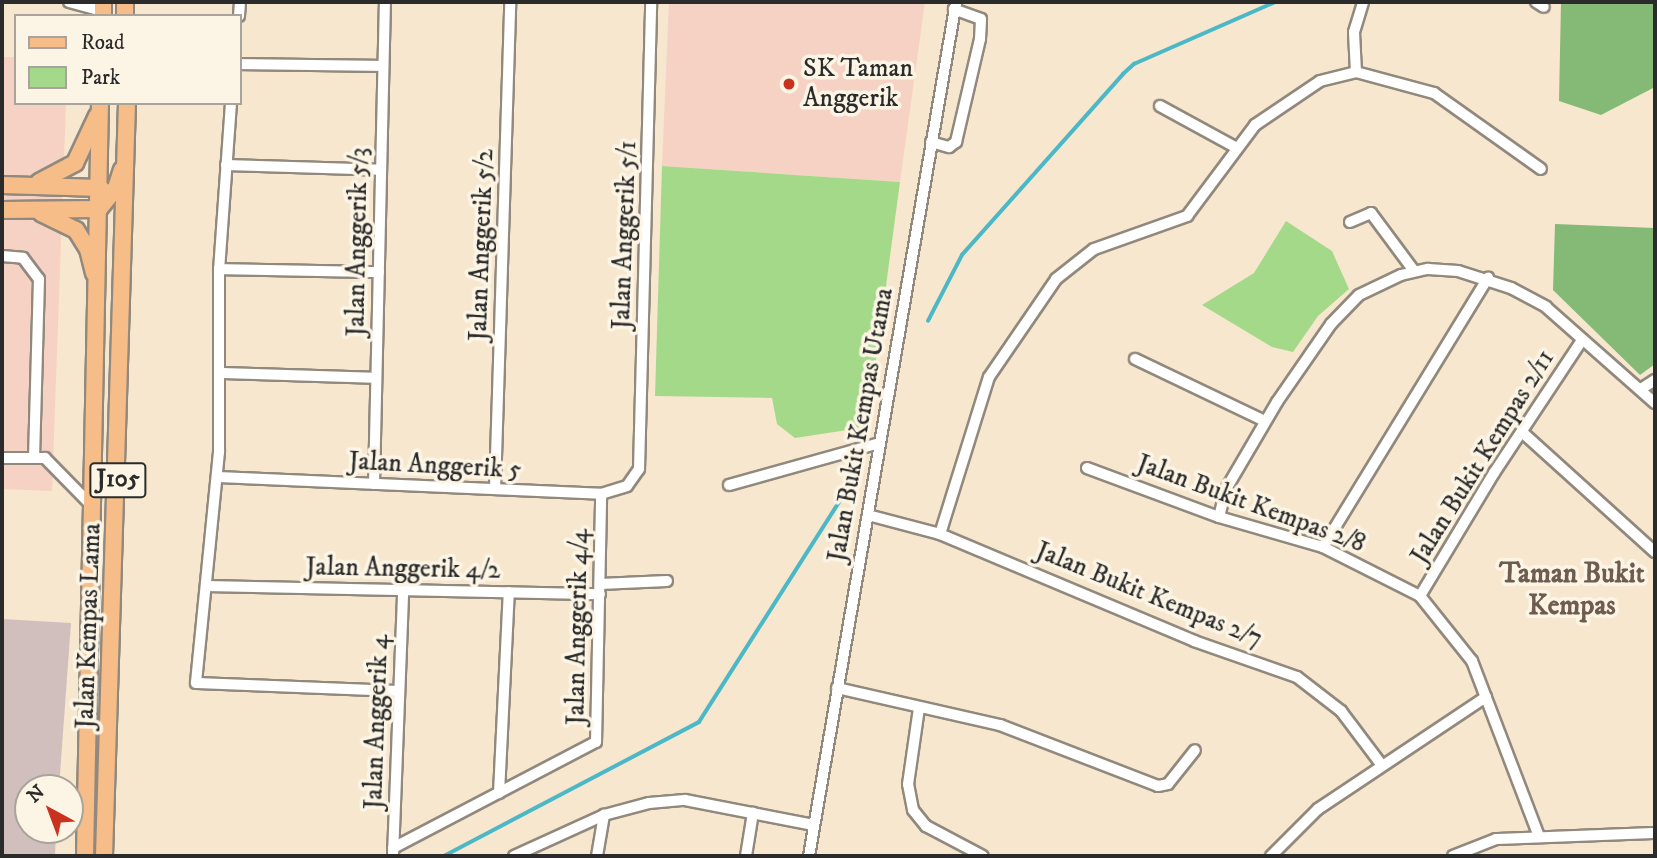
<!DOCTYPE html>
<html>
<head>
<meta charset="utf-8">
<style>
	body { margin:0 }
	#map { position:relative; width:1657px; height:858px; overflow:hidden; background:#f7e7cf; font-family:"IM FELL DW Pica",serif }
	div>[style] { position:absolute }
	.built>* { inset:0; background:#f6d2c4 }
	.industrial>* { inset:0; background:#d1bfbe }
	.green>* { inset:0; background:#a5d98a }
	.forest>* { inset:0; background:#84b976 }
	.stream>* { height:3.5px; margin:-1.75px; padding:0 1.75px; transform-origin:1.75px; border-radius:1.75px; background:#4cb8c7 }
	.roads { filter:drop-shadow(2px 0 #91897d) drop-shadow(-2px 0 #91897d) drop-shadow(0 2px #91897d) drop-shadow(0 -2px #91897d) }
	.street>* { height:10px; margin:-5px; padding:0 5px; transform-origin:5px; border-radius:5px; background:#fff }
	.primary>* { height:16px; margin:-8px; padding:0 8px; transform-origin:8px; border-radius:8px; background:#f7bd88 }
	.dots>* { width:19px; height:19px; translate:-50% -50%; box-sizing:border-box; border:4px solid #fcf5e5; border-radius:50% }
	span { translate:-50% -50%; white-space:nowrap; text-align:center; line-height:1.15; -webkit-text-stroke:7px #fcf5e5; paint-order:stroke }
	.shield-label span { padding:2px 5px; background:#fcf5e5; border:2px solid; border-radius:5px; -webkit-text-stroke-width:0 }
	.shield-label { font-size:24px; color:#2b2b2b; font-weight:700 }
	.poi-label { font-size:26px; color:#2b2b2b }
	.left { translate:0 -50%; text-align:left }
	.street-label { font-size:26px; color:#2b2b2b }
	.neighbourhood-label { font-size:28px; color:#6e5c50; font-weight:700 }
	.frame { position:absolute; inset:0; border:4px solid #2b2b2b; pointer-events:none }
	.legend { position:absolute; left:14px; top:14px; width:228px; height:91px; box-sizing:border-box; background:#fcf5e5; border:2px solid #a8a49b; margin:0; padding:9px 12px; list-style:none; font-size:21px; color:#2b2b2b }
	.legend li { display:flex; align-items:center; gap:14px; height:35px }
	.legend b { width:35px; border:2px solid #a8a49b }
	.north { position:absolute; left:14px; top:774px; width:70px; height:70px; box-sizing:border-box; background:#fcf5e5; border:2px solid #a8a49b; border-radius:50%; rotate:319deg; font-size:19px; font-weight:700; line-height:28px; text-align:center; color:#2b2b2b }
	.north::after { content:''; display:block; margin:auto; width:24px; height:32px; background:#c8321e; clip-path:polygon(50% 0,100% 100%,50% 72%,0 100%) }
</style>
</head>
<body>
<div id="map">
	<div class="built">
		<i style="clip-path:polygon(669px 2px,925px 2px,900px 182px,662px 166px)"></i>
		<i style="clip-path:polygon(2px 57px,16px 57px,16px 103px,66px 103px,52px 491px,2px 489px)"></i>
	</div>
	<div class="industrial">
		<i style="clip-path:polygon(2px 619px,71px 623px,59px 788px,28px 788px,28px 830px,56px 830px,55px 856px,2px 856px)"></i>
	</div>
	<div class="green">
		<i style="clip-path:polygon(662px 166px,900px 182px,867px 427px,795px 438px,777px 424px,772px 398px,655px 396px)"></i>
		<i style="clip-path:polygon(1286px 221px,1332px 251px,1349px 289px,1318px 316px,1293px 352px,1272px 347px,1202px 305px,1254px 273px)"></i>
	</div>
	<div class="forest">
		<i style="clip-path:polygon(1561px 2px,1655px 2px,1655px 87px,1601px 115px,1559px 101px)"></i>
		<i style="clip-path:polygon(1555px 224px,1655px 228px,1655px 364px,1640px 375px,1553px 290px)"></i>
	</div>
	<div class="stream">
		<i style="left:928px;top:321px;width:74px;rotate:-62.7deg"></i>
		<i style="left:962px;top:255px;width:242px;rotate:-48.3deg"></i>
		<i style="left:1123px;top:74px;width:15px;rotate:-42deg"></i>
		<i style="left:1134px;top:64px;width:154px;rotate:-23.7deg"></i>
		<i style="left:444px;top:856px;width:288px;rotate:-27.7deg"></i>
		<i style="left:699px;top:722px;width:301px;rotate:-57.5deg"></i>
	</div>
	<div class="roads">
		<div class="street">
			<i style="left:69px;top:2px;width:35px;rotate:15deg"></i>
			<i style="left:1536px;top:2px;width:9px;rotate:32deg"></i>
			<i style="left:239px;top:16px;width:14px;rotate:-86deg"></i>
			<i style="left:240px;top:64px;width:143px;rotate:0.8deg"></i>
			<i style="left:1356px;top:72px;width:40px;rotate:-92.9deg"></i>
			<i style="left:1354px;top:32px;width:31px;rotate:-73deg"></i>
			<i style="left:231px;top:103px;width:166px;rotate:94.1deg"></i>
			<i style="left:219px;top:269px;width:183px;rotate:90deg"></i>
			<i style="left:219px;top:452px;width:232px;rotate:95.7deg"></i>
			<i style="left:196px;top:683px;width:203px;rotate:2.3deg"></i>
			<i style="left:1160px;top:106px;width:85px;rotate:28.7deg"></i>
			<i style="left:931px;top:142px;width:19px;rotate:16deg"></i>
			<i style="left:949px;top:147px;width:9px;rotate:-36deg"></i>
			<i style="left:956px;top:142px;width:106px;rotate:-76.9deg"></i>
			<i style="left:980px;top:39px;width:20px;rotate:-87deg"></i>
			<i style="left:981px;top:19px;width:29px;rotate:-160deg"></i>
			<i style="left:226px;top:165px;width:155px;rotate:1.8deg"></i>
			<i style="left:1350px;top:222px;width:23px;rotate:-23deg"></i>
			<i style="left:1371px;top:213px;width:72px;rotate:53.4deg"></i>
			<i style="left:2px;top:256px;width:21px;rotate:5deg"></i>
			<i style="left:23px;top:258px;width:26px;rotate:53deg"></i>
			<i style="left:39px;top:279px;width:178px;rotate:91.6deg"></i>
			<i style="left:219px;top:269px;width:160px;rotate:1.1deg"></i>
			<i style="left:1135px;top:359px;width:144px;rotate:25.5deg"></i>
			<i style="left:220px;top:373px;width:156px;rotate:1.8deg"></i>
			<i style="left:1641px;top:389px;width:17px;rotate:-33deg"></i>
			<i style="left:1522px;top:432px;width:179px;rotate:42.1deg"></i>
			<i style="left:2px;top:458px;width:43px"></i>
			<i style="left:45px;top:458px;width:66px;rotate:45.6deg"></i>
			<i style="left:1087px;top:468px;width:141px;rotate:20.4deg"></i>
			<i style="left:1219px;top:517px;width:108px;rotate:16.1deg"></i>
			<i style="left:1323px;top:547px;width:109px;rotate:26.8deg"></i>
			<i style="left:1420px;top:596px;width:83px;rotate:51.3deg"></i>
			<i style="left:1472px;top:661px;width:187px;rotate:69.1deg"></i>
			<i style="left:218px;top:477px;width:383px;rotate:2.5deg"></i>
			<i style="left:601px;top:494px;width:27px;rotate:-17deg"></i>
			<i style="left:627px;top:486px;width:21px;rotate:-55deg"></i>
			<i style="left:639px;top:469px;width:467px;rotate:-88.5deg"></i>
			<i style="left:374px;top:484px;width:482px;rotate:-88.7deg"></i>
			<i style="left:729px;top:485px;width:156px;rotate:-15.6deg"></i>
			<i style="left:495px;top:489px;width:487px;rotate:-88.2deg"></i>
			<i style="left:868px;top:515px;width:74px;rotate:14.8deg"></i>
			<i style="left:940px;top:534px;width:276px;rotate:22.8deg"></i>
			<i style="left:1194px;top:641px;width:109px;rotate:19.3deg"></i>
			<i style="left:1297px;top:677px;width:56px;rotate:37.7deg"></i>
			<i style="left:1341px;top:711px;width:66px;rotate:53deg"></i>
			<i style="left:1219px;top:517px;width:29px;rotate:-76deg"></i>
			<i style="left:1226px;top:489px;width:101px;rotate:-59.6deg"></i>
			<i style="left:1277px;top:402px;width:95px;rotate:-55.3deg"></i>
			<i style="left:1331px;top:324px;width:40px;rotate:-46deg"></i>
			<i style="left:1359px;top:295px;width:47px;rotate:-25.5deg"></i>
			<i style="left:1401px;top:275px;width:28px;rotate:-13deg"></i>
			<i style="left:1428px;top:269px;width:30px;rotate:4deg"></i>
			<i style="left:1458px;top:271px;width:56px;rotate:17.8deg"></i>
			<i style="left:1511px;top:288px;width:40px;rotate:28deg"></i>
			<i style="left:1546px;top:307px;width:145px;rotate:41.4deg"></i>
			<i style="left:940px;top:534px;width:164px;rotate:-72.7deg"></i>
			<i style="left:989px;top:377px;width:119px;rotate:-55.6deg"></i>
			<i style="left:1056px;top:279px;width:48px;rotate:-38.3deg"></i>
			<i style="left:1094px;top:249px;width:99px;rotate:-19.5deg"></i>
			<i style="left:1187px;top:216px;width:114px;rotate:-53.2deg"></i>
			<i style="left:1255px;top:125px;width:78px;rotate:-34.1deg"></i>
			<i style="left:1320px;top:81px;width:37px;rotate:-14deg"></i>
			<i style="left:1356px;top:72px;width:81px;rotate:15.1deg"></i>
			<i style="left:1434px;top:93px;width:131px;rotate:35.4deg"></i>
			<i style="left:1323px;top:547px;width:316px;rotate:-58.5deg"></i>
			<i style="left:600px;top:584px;width:67px;rotate:-2.6deg"></i>
			<i style="left:206px;top:586px;width:394px;rotate:1.2deg"></i>
			<i style="left:1420px;top:596px;width:144px;rotate:-59deg"></i>
			<i style="left:1494px;top:473px;width:159px;rotate:-56.5deg"></i>
			<i style="left:837px;top:688px;width:167px;rotate:12.8deg"></i>
			<i style="left:1000px;top:725px;width:169px;rotate:21.1deg"></i>
			<i style="left:1158px;top:786px;width:10px;rotate:-11deg"></i>
			<i style="left:1168px;top:784px;width:43px;rotate:-51.5deg"></i>
			<i style="left:919px;top:708px;width:77px;rotate:98.2deg"></i>
			<i style="left:908px;top:784px;width:26px;rotate:79deg"></i>
			<i style="left:913px;top:810px;width:21px;rotate:51deg"></i>
			<i style="left:926px;top:826px;width:64px;rotate:27.8deg"></i>
			<i style="left:499px;top:793px;width:201px;rotate:-87.2deg"></i>
			<i style="left:393px;top:848px;width:229px;rotate:-27.6deg"></i>
			<i style="left:596px;top:742px;width:248px;rotate:-88.8deg"></i>
			<i style="left:393px;top:856px;width:266px;rotate:-87.8deg"></i>
			<i style="left:514px;top:856px;width:99px;rotate:-24.5deg"></i>
			<i style="left:604px;top:815px;width:47px;rotate:-14.9deg"></i>
			<i style="left:649px;top:803px;width:36px;rotate:-5deg"></i>
			<i style="left:685px;top:800px;width:131px;rotate:11deg"></i>
			<i style="left:597px;top:856px;width:42px;rotate:-80.3deg"></i>
			<i style="left:746px;top:856px;width:44px;rotate:-80.8deg"></i>
			<i style="left:809px;top:856px;width:867px;rotate:-80.23deg"></i>
			<i style="left:1271px;top:856px;width:66px;rotate:-45deg"></i>
			<i style="left:1318px;top:809px;width:202px;rotate:-33.7deg"></i>
			<i style="left:1453px;top:856px;width:46px;rotate:-21.6deg"></i>
			<i style="left:1496px;top:839px;width:159px;rotate:-2.2deg"></i>
		</div>
		<div class="primary">
			<i style="left:125px;top:2px;width:14px;rotate:90deg"></i>
			<i style="left:103px;top:16px;width:14px;rotate:-90deg"></i>
			<i style="left:39px;top:182px;width:41px;rotate:-27.8deg"></i>
			<i style="left:75px;top:163px;width:52px;rotate:-64.9deg"></i>
			<i style="left:2px;top:185px;width:98px;rotate:1.8deg"></i>
			<i style="left:100px;top:188px;width:11px;rotate:41deg"></i>
			<i style="left:2px;top:210px;width:97px;rotate:-0.6deg"></i>
			<i style="left:99px;top:209px;width:27px;rotate:-51deg"></i>
			<i style="left:116px;top:188px;width:19px;rotate:-72deg"></i>
			<i style="left:41px;top:213px;width:39px;rotate:26deg"></i>
			<i style="left:76px;top:230px;width:22px;rotate:58deg"></i>
			<i style="left:88px;top:249px;width:25px;rotate:76deg"></i>
			<i style="left:85px;top:856px;width:753px;rotate:-88.86deg"></i>
			<i style="left:104px;top:856px;width:753px;rotate:-88.25deg"></i>
		</div>
	</div>
	<div class="dots">
		<i style="left:789px;top:84px;background:#c8321e"></i>
	</div>
	<div class="shield-label">
		<span style="left:118px;top:480px">J105</span>
	</div>
	<div class="poi-label">
		<span class="left" style="left:803px;top:84px">SK Taman<br>Anggerik</span>
	</div>
	<div class="street-label">
		<span style="left:625px;top:235px;rotate:-88deg">Jalan Anggerik 5/1</span>
		<span style="left:358px;top:242px;rotate:-89deg">Jalan Anggerik 5/3</span>
		<span style="left:482px;top:245px;rotate:-88deg">Jalan Anggerik 5/2</span>
		<span style="left:861px;top:425px;rotate:-80deg">Jalan Bukit Kempas Utama</span>
		<span style="left:1483px;top:457px;rotate:-58deg">Jalan Bukit Kempas 2/11</span>
		<span style="left:435px;top:466px;rotate:3deg">Jalan Anggerik 5</span>
		<span style="left:1251px;top:504px;rotate:20deg">Jalan Bukit Kempas 2/8</span>
		<span style="left:403px;top:569px;rotate:1deg">Jalan Anggerik 4/2</span>
		<span style="left:1149px;top:595px;rotate:22deg">Jalan Bukit Kempas 2/7</span>
		<span style="left:89px;top:626px;rotate:-88deg">Jalan Kempas Lama</span>
		<span style="left:578px;top:627px;rotate:-89deg">Jalan Anggerik 4/4</span>
		<span style="left:377px;top:722px;rotate:-88deg">Jalan Anggerik 4</span>
	</div>
	<div class="neighbourhood-label">
		<span style="left:1572px;top:590px">Taman Bukit<br>Kempas</span>
	</div>
	<div class="frame"></div>
	<ul class="legend">
	<li><b style="height:9px;background:#f7bd88"></b>Road</li>
	<li><b style="height:19px;background:#a5d98a"></b>Park</li>
	</ul>
	<div class="north">N</div>
</div>
</body>
</html>
